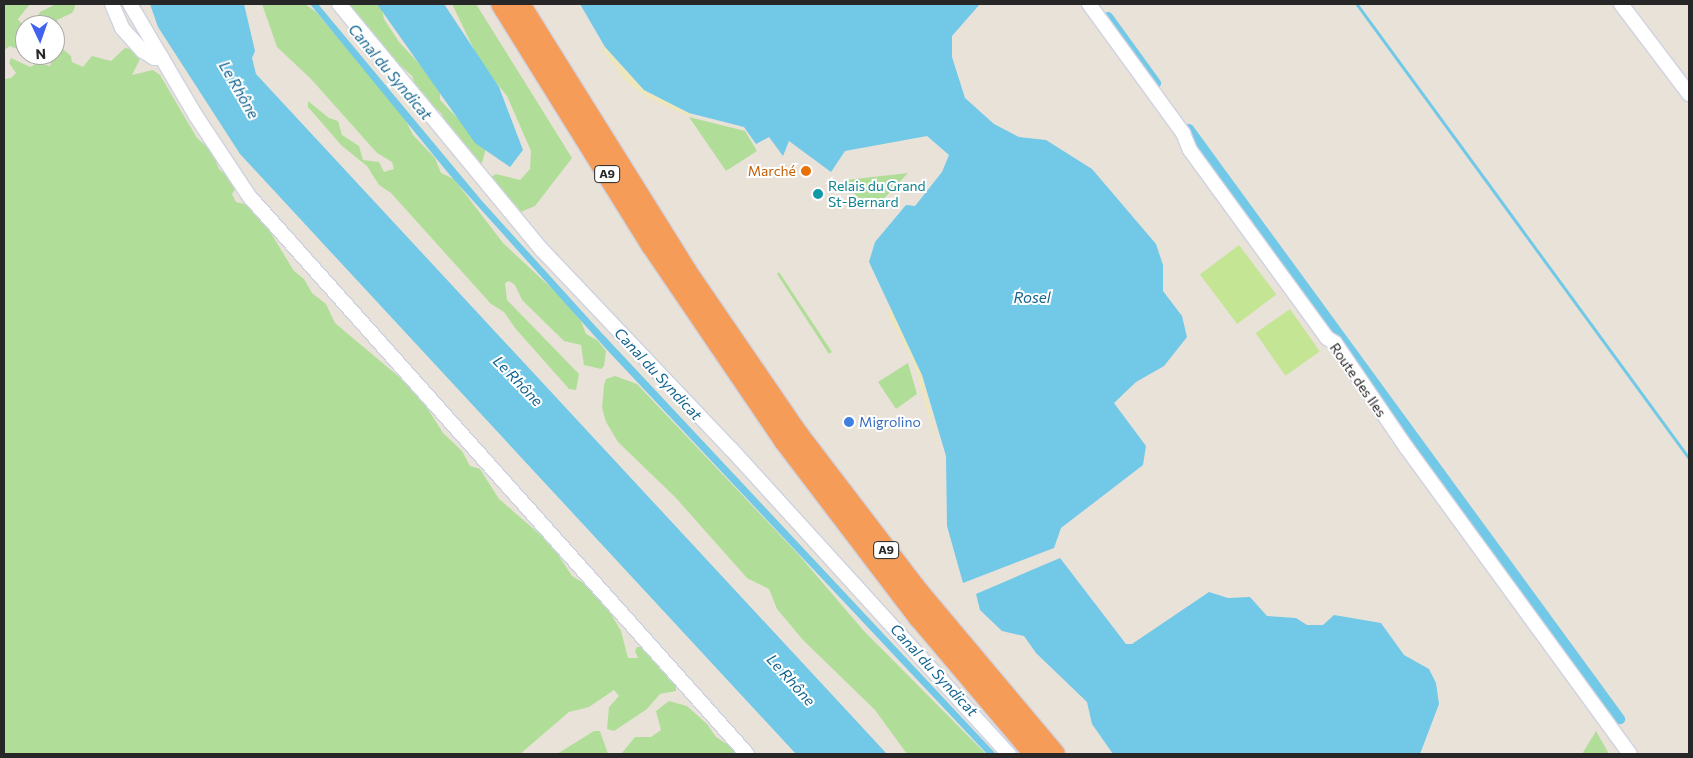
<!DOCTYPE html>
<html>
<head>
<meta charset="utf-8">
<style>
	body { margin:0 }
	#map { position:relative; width:1693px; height:758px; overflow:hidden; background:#e9e2d9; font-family:Commissioner,sans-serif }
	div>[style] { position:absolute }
	.green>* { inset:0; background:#b0de98 }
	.sand>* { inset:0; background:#eee6bd }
	.pitch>* { inset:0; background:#c3e594; transform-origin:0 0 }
	.water>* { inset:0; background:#71c8e7 }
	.stream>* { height:2.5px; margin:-1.25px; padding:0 1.25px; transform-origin:1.25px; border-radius:1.25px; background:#71c8e7 }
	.canal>* { height:10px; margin:-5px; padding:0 5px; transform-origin:5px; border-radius:5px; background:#71c8e7 }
	.roads { filter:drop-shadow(1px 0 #cfd2e0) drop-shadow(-1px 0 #cfd2e0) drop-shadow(0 1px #cfd2e0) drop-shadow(0 -1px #cfd2e0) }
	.minor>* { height:14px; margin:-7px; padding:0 7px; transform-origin:7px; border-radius:7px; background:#fff }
	.highway>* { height:20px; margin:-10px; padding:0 10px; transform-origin:10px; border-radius:10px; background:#f59c59 }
	.dots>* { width:14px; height:14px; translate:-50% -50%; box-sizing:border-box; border:2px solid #fff; border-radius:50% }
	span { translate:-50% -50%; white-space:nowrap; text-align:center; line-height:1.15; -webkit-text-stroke:4px #fff; paint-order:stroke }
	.shield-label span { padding:1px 4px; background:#fff; border:1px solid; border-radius:4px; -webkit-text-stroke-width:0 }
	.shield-label { font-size:12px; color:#272727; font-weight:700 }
	.food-label { font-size:14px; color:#c56008 }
	.right { translate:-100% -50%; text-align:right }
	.culture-label { font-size:14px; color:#0d838f }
	.left { translate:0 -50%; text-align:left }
	.street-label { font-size:14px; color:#272727 }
	.shop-label { font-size:14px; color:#366cbe }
	.water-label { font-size:15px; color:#14658f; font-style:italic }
	.frame { position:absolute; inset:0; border:5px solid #272727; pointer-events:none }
	.north { position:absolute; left:15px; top:15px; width:50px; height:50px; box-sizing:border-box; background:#fff; border:1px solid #a9a9a9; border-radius:50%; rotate:177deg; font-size:14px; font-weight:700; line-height:20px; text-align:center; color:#272727 }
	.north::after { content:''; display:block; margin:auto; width:18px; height:22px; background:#4161ef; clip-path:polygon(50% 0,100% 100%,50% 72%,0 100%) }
</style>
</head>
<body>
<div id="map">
	<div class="green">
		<i style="clip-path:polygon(4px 4px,30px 4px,18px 19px,25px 29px,25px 46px,17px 49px,10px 46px,4px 50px)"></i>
		<i style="clip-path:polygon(56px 4px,75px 4px,75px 7px,72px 13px,57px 20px,62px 34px,55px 45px,55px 25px,33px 25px,40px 12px)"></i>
		<i style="clip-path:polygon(262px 4px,305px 4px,316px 12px,403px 115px,413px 135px,435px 158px,441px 173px,454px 179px,503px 243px,561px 297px,581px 321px,586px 334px,597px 340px,606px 351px,604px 366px,601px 369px,584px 365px,581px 345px,564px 341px,522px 300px,515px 285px,509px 281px,505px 283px,507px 300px,579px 374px,576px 390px,569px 389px,515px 328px,504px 312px,491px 304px,391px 193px,379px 185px,367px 166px,342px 146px,308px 107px,308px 101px,329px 118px,338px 121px,342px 135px,359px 146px,363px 160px,379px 162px,384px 172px,394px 169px,392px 162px,377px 153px,311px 79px,277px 47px)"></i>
		<i style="clip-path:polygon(332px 4px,381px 4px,384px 19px,399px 42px,440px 86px,440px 100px,486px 148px,482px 163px,477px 163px,453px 134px,441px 113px,417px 91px,412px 76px)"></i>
		<i style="clip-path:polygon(452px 4px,476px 4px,572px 158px,535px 206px,518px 213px,488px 179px,496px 174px,520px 180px,530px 169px,531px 151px,507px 96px,481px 64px)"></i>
		<i style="clip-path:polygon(125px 48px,138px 50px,140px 59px,132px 75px,153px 70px,160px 75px,197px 138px,212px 151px,219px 169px,231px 179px,236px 188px,232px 194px,236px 202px,249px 205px,258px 212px,294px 271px,304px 279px,312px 293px,326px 304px,335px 323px,417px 392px,443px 433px,462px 451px,470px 466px,480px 469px,499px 499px,551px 544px,572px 576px,598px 592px,621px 631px,628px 658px,638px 658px,635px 651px,637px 647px,643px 647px,659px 660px,664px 673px,675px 680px,676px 691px,660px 694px,647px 709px,614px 731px,607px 729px,609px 707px,619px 696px,614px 690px,589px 707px,569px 712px,520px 754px,4px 754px,4px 79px,11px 78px,16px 73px,9px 63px,11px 58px,30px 67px,38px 63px,50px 66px,55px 52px,63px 49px,71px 56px,72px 62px,83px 67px,92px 56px,111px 61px)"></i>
		<i style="clip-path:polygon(689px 117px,745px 131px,757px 151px,726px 171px)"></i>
		<i style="clip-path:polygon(908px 173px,873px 210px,843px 184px,846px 180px)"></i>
		<i style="clip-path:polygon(779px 272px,832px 352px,829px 354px,777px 274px)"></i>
		<i style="clip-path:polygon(908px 363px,917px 394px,896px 409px,878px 382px)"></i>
		<i style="clip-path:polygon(615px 376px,637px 384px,798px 554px,863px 630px,986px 754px,907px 754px,875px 710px,803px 640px,777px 609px,769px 589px,747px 578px,675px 497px,618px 442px,606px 422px,602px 408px,604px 385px,606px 379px)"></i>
		<i style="clip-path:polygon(669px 701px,687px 706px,707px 724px,716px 737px,742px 754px,621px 754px,635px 737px,651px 737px,661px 730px,656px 711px)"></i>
		<i style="clip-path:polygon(594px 731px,600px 731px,608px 754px,557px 754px)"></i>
		<i style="clip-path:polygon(1596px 731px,1609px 754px,1582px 754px)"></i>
	</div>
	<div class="sand">
		<i style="clip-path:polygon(605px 47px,644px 90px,689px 113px,689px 117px,646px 97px,624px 79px,602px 49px)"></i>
		<i style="clip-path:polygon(891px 310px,922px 375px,941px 459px,913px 361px,887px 312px)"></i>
	</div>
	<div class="pitch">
		<i style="left:1239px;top:245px;width:62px;height:49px;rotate:53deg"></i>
		<i style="left:1290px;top:309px;width:52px;height:42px;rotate:55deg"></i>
	</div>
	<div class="water">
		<i style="clip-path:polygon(150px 4px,244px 4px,255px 51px,252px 58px,256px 74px,887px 754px,796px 754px,240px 154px,158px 27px)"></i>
		<i style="clip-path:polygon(310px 4px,318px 4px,482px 201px,598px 329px,996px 754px,987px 754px,609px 352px,449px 174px)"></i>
		<i style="clip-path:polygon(377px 4px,444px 4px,499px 87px,523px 150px,510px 167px,475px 143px)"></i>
		<i style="clip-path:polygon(580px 4px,980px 4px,952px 36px,952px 57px,965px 98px,994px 124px,1019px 137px,1046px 140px,1092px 169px,1156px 244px,1163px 265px,1163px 291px,1182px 316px,1187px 337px,1164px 366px,1136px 382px,1114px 403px,1146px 446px,1143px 465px,1061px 528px,1054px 548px,963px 583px,947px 526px,946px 456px,922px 375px,869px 262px,875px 242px,906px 205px,915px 206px,942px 172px,949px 155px,927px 136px,845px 151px,831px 172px,789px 141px,783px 156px,769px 137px,756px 144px,744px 127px,689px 113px,644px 90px,605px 47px)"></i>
		<i style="clip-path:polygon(1060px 558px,1126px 644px,1132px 644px,1209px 592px,1228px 598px,1250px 597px,1267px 616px,1296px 618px,1307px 625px,1323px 625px,1334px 615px,1381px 623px,1404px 655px,1429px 669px,1436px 683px,1439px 704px,1420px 754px,1113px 754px,1092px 724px,1087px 702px,1036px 653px,1024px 636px,1002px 631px,980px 610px,976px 594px)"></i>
	</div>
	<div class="stream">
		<i style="left:1357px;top:4px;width:562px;rotate:53.82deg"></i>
	</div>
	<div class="canal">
		<i style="left:1108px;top:17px;width:82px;rotate:54deg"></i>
		<i style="left:1189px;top:129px;width:731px;rotate:53.85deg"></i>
	</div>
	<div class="roads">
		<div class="minor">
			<i style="left:112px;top:4px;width:26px;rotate:67deg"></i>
			<i style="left:122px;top:28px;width:31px;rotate:48deg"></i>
			<i style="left:143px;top:51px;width:13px;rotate:32deg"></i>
			<i style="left:154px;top:58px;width:8px"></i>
			<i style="left:130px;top:4px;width:130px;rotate:59.5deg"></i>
			<i style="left:196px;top:116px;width:96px;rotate:56.5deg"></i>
			<i style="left:249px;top:196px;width:748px;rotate:48.25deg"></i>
			<i style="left:339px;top:4px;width:319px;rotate:50.5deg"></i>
			<i style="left:542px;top:250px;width:274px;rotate:46.5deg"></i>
			<i style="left:731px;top:449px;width:413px;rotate:47.7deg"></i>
			<i style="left:1089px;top:4px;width:160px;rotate:53.9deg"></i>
			<i style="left:1183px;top:133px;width:18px;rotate:68deg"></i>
			<i style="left:1190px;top:150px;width:233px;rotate:53.9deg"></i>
			<i style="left:1327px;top:338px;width:9px;rotate:32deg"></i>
			<i style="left:1335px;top:343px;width:126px;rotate:55.7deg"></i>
			<i style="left:1406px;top:447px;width:380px;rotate:53.9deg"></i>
			<i style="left:1621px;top:4px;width:113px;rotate:52.9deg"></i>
		</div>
		<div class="highway">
			<i style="left:501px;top:4px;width:284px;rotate:58.1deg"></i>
			<i style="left:651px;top:245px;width:237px;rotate:55.8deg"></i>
			<i style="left:784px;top:441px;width:223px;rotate:52.7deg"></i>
			<i style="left:919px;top:618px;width:178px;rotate:49.8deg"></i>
			<i style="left:520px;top:4px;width:324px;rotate:58deg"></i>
			<i style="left:692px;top:279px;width:189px;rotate:55.6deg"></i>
			<i style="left:799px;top:435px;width:199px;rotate:52.6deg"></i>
			<i style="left:920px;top:593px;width:210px;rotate:50deg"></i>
		</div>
	</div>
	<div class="dots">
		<i style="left:806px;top:171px;background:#e8710a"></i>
		<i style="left:818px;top:194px;background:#0f9aa8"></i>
		<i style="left:849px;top:422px;background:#3f7fe0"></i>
	</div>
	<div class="shield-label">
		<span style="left:607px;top:174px">A9</span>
		<span style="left:886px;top:550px">A9</span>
	</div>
	<div class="food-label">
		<span class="right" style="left:796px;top:171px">Marché</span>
	</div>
	<div class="culture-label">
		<span class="left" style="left:828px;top:194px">Relais du Grand<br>St-Bernard</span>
	</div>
	<div class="street-label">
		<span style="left:1358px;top:380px;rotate:55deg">Route des Iles</span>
	</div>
	<div class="shop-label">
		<span class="left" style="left:859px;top:422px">Migrolino</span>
	</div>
	<div class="water-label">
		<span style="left:390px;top:72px;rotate:50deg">Canal du Syndicat</span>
		<span style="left:239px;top:90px;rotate:60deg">Le Rhône</span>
		<span style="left:1032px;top:298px">Rosel</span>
		<span style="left:658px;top:374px;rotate:47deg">Canal du Syndicat</span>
		<span style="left:518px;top:381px;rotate:46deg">Le Rhône</span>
		<span style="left:934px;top:670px;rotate:47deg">Canal du Syndicat</span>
		<span style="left:791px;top:680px;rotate:48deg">Le Rhône</span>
	</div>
	<div class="frame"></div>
	<div class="north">N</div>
</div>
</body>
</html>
